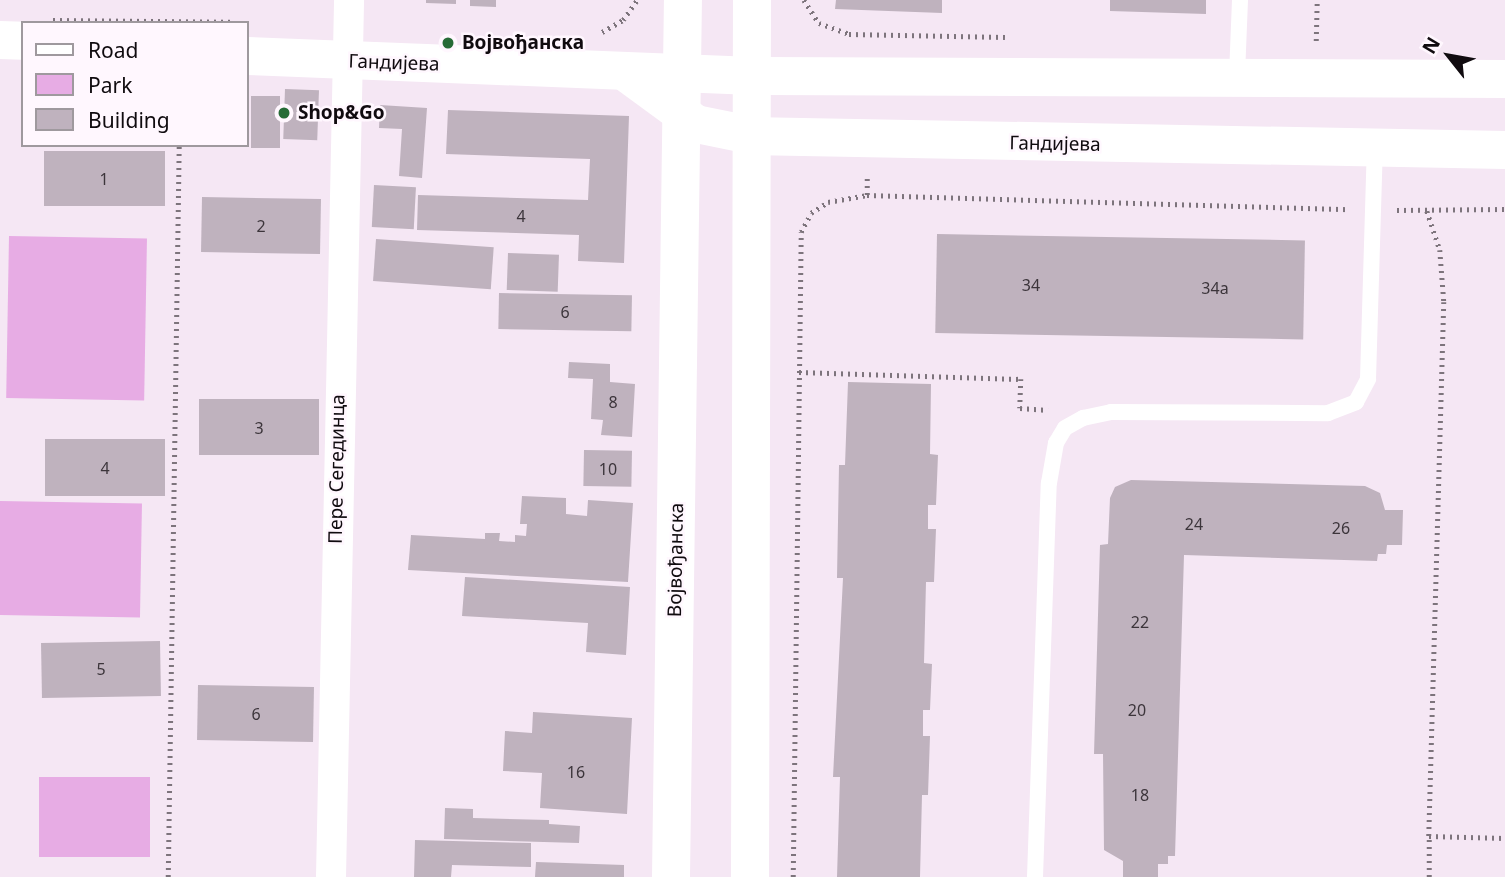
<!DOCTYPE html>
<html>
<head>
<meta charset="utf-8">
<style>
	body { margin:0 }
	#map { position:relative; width:1505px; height:877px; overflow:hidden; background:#f5e7f4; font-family:"Noto Sans",sans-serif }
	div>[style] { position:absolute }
	.green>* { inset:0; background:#e7ace4; transform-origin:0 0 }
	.building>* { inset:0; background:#bfb2be; transform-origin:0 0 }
	.path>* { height:4.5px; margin-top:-2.25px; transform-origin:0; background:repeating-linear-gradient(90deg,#7d747c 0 2px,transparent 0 7px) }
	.lane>* { height:16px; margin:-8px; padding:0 8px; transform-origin:8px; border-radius:8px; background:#fff }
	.street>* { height:30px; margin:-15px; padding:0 15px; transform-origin:15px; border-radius:15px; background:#fff }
	.secondary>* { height:38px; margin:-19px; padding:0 19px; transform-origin:19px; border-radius:19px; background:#fff }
	.dots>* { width:19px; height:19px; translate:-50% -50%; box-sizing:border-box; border:4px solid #fff7fe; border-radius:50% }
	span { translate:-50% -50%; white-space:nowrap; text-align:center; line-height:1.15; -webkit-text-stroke:5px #fff7fe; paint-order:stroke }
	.number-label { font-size:16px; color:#3c353b }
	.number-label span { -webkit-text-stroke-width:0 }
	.poi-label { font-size:19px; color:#100b0f; font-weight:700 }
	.left { translate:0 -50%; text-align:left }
	.street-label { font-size:19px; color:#100b0f }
	.legend { position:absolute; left:21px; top:21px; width:228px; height:126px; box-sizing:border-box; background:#fff7fe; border:2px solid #9f999e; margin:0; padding:9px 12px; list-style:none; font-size:21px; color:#100b0f }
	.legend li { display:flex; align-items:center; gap:14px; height:35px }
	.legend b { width:35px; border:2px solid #9f999e }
	.north { position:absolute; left:1414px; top:21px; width:70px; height:70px; -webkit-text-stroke:5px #fff7fe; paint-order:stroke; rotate:301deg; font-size:19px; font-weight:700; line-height:28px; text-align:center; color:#100b0f }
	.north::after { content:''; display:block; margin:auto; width:24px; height:32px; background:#100b0f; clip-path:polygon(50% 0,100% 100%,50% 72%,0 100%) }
</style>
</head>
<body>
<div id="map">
	<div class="green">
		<i style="left:9px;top:236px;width:138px;height:162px;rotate:1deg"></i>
		<i style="left:0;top:501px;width:142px;height:114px;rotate:1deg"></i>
		<i style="left:39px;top:777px;width:111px;height:80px"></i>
	</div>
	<div class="building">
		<i style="clip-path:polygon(426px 0,456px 0,456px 4px,426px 3px)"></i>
		<i style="clip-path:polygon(470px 0,496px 0,496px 7px,470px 6px)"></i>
		<i style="clip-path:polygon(836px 0,942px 0,942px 13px,835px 9px)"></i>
		<i style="clip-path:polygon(1110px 0,1206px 0,1206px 14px,1110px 11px)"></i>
		<i style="left:285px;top:89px;width:34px;height:50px;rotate:2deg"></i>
		<i style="left:251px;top:96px;width:29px;height:52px"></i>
		<i style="clip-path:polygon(380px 105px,427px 108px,422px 178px,399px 176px,402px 129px,379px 128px)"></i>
		<i style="clip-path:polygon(448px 110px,629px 116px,624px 263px,578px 261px,579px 235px,417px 230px,418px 195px,588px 200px,590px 159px,446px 154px)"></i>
		<i style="left:44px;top:151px;width:121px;height:55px"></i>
		<i style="left:374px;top:185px;width:42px;height:42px;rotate:3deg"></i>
		<i style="left:202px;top:197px;width:119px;height:55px;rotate:1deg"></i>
		<i style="left:937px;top:234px;width:368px;height:99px;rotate:1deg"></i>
		<i style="left:376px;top:239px;width:118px;height:42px;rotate:4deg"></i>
		<i style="left:508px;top:253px;width:51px;height:37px;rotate:2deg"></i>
		<i style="left:499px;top:293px;width:133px;height:36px;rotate:1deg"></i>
		<i style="clip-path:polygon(569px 362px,610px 364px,610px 382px,635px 384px,632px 437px,601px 435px,603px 420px,591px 419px,593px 379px,568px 378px)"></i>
		<i style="clip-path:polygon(848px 382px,931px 384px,930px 454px,938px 455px,936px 505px,928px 505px,928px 529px,936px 529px,934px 582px,926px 582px,924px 663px,932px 664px,930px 710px,923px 710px,923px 736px,930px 736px,928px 795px,922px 795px,920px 877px,837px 877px,840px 777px,833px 777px,843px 578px,837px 578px,839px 465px,845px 465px)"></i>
		<i style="left:199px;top:399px;width:120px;height:56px"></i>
		<i style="left:45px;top:439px;width:120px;height:57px"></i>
		<i style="left:584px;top:450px;width:48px;height:36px;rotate:1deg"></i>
		<i style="clip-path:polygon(1131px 480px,1365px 486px,1380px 493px,1385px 510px,1403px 510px,1402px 545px,1387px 545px,1386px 554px,1378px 554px,1377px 561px,1184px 555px,1175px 856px,1168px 856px,1168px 864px,1158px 864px,1158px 877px,1123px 877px,1123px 861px,1104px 850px,1103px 754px,1094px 754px,1100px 545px,1108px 544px,1110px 498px,1115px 487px)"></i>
		<i style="clip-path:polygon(522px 496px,566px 498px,566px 514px,587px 516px,588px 500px,633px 503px,628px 582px,408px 570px,411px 535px,485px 539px,485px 533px,500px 533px,499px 541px,515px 542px,515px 535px,526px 536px,527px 524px,520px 524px)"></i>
		<i style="clip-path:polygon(465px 577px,630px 587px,626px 655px,586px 652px,588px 623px,462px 616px)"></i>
		<i style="left:160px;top:641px;width:55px;height:119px;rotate:89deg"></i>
		<i style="left:198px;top:685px;width:116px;height:55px;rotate:1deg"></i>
		<i style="clip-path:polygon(533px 712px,632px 718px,627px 814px,540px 808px,542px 773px,503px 771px,505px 731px,532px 733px)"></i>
		<i style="clip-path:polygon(445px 808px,473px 809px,473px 818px,549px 820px,549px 824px,580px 826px,579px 843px,444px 839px)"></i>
		<i style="clip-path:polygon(415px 840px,531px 843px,531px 867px,452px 865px,451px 877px,414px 877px)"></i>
		<i style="clip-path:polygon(536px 862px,624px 865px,624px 877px,535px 877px)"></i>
	</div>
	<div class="path">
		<i style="left:804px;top:0;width:27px;rotate:57deg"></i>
		<i style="left:819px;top:23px;width:32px;rotate:20deg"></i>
		<i style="left:849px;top:34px;width:156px;rotate:1.1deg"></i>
		<i style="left:53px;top:20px;width:177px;rotate:0.6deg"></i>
		<i style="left:602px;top:32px;width:24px;rotate:-30deg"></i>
		<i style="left:623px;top:20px;width:24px;rotate:-55deg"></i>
		<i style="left:1316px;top:41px;width:41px;rotate:-88.6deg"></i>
		<i style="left:867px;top:195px;width:20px;rotate:-90deg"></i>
		<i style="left:1397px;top:210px;width:108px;rotate:-0.5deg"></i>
		<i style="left:1427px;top:211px;width:41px;rotate:71.6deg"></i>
		<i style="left:1440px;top:250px;width:52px;rotate:85.6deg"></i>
		<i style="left:1444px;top:302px;width:534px;rotate:91.61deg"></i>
		<i style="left:1429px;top:836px;width:76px;rotate:1.5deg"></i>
		<i style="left:799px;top:372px;width:222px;rotate:1.8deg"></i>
		<i style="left:1021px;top:379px;width:29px;rotate:92deg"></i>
		<i style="left:1020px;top:408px;width:28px;rotate:4deg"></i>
		<i style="left:168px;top:877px;width:732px;rotate:-89.14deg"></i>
		<i style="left:793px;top:877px;width:645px;rotate:-89.29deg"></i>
		<i style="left:801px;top:232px;width:21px;rotate:-62deg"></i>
		<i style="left:811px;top:213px;width:20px;rotate:-33deg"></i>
		<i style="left:828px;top:202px;width:40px;rotate:-10deg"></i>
		<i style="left:867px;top:195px;width:483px;rotate:1.7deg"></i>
		<i style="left:1429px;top:877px;width:41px;rotate:-90deg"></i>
	</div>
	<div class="lane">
		<i style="left:1237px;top:75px;width:75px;rotate:-87.7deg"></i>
		<i style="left:1035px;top:877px;width:394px;rotate:-88deg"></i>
		<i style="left:1049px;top:483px;width:41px;rotate:-80.1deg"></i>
		<i style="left:1056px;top:443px;width:17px;rotate:-59deg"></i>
		<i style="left:1065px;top:428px;width:21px;rotate:-29deg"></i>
		<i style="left:1083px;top:418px;width:29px;rotate:-12deg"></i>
		<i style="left:1111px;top:412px;width:217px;rotate:0.3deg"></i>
		<i style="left:1328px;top:413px;width:30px;rotate:-21deg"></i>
		<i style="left:1356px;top:402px;width:26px;rotate:-62deg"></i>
		<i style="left:1368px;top:379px;width:230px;rotate:-88.3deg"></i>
	</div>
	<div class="street">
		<i style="left:331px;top:877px;width:877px;rotate:-88.82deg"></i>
	</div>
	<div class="secondary">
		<i style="left:0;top:40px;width:23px;rotate:2deg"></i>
		<i style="left:247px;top:56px;width:507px;rotate:2.26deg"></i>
		<i style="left:754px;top:76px;width:751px;rotate:0.23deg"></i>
		<i style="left:625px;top:72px;width:88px;rotate:36.2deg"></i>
		<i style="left:696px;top:124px;width:60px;rotate:11.5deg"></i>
		<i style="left:755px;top:136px;width:750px;rotate:1.07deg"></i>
		<i style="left:671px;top:877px;width:877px;rotate:-89.22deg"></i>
		<i style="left:750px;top:877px;width:877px;rotate:-89.87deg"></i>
	</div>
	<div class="dots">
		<i style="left:448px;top:43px;background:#266b36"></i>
		<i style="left:284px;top:113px;background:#266b36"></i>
	</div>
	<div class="number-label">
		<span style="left:104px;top:179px">1</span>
		<span style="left:521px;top:216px">4</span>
		<span style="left:261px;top:226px">2</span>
		<span style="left:1031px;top:285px">34</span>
		<span style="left:1215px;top:288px">34a</span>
		<span style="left:565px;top:312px">6</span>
		<span style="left:613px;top:402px">8</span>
		<span style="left:259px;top:428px">3</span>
		<span style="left:105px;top:468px">4</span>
		<span style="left:608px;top:469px">10</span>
		<span style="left:1194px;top:524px">24</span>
		<span style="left:1341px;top:528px">26</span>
		<span style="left:1140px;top:622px">22</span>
		<span style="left:101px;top:669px">5</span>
		<span style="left:1137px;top:710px">20</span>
		<span style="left:256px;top:714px">6</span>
		<span style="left:576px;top:772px">16</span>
		<span style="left:1140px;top:795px">18</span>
	</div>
	<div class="poi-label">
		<span class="left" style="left:462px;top:43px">Војвођанска</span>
		<span class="left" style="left:298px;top:113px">Shop&amp;Go</span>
	</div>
	<div class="street-label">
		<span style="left:394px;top:63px;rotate:2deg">Гандијева</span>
		<span style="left:1055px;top:144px;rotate:1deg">Гандијева</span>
		<span style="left:337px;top:469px;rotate:-89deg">Пере Сегединца</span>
		<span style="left:676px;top:560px;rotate:-89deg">Војвођанска</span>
	</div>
	<ul class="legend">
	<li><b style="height:9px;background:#fff"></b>Road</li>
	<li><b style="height:19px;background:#e7ace4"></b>Park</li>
	<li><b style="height:19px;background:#bfb2be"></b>Building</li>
	</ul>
	<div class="north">N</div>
</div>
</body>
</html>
